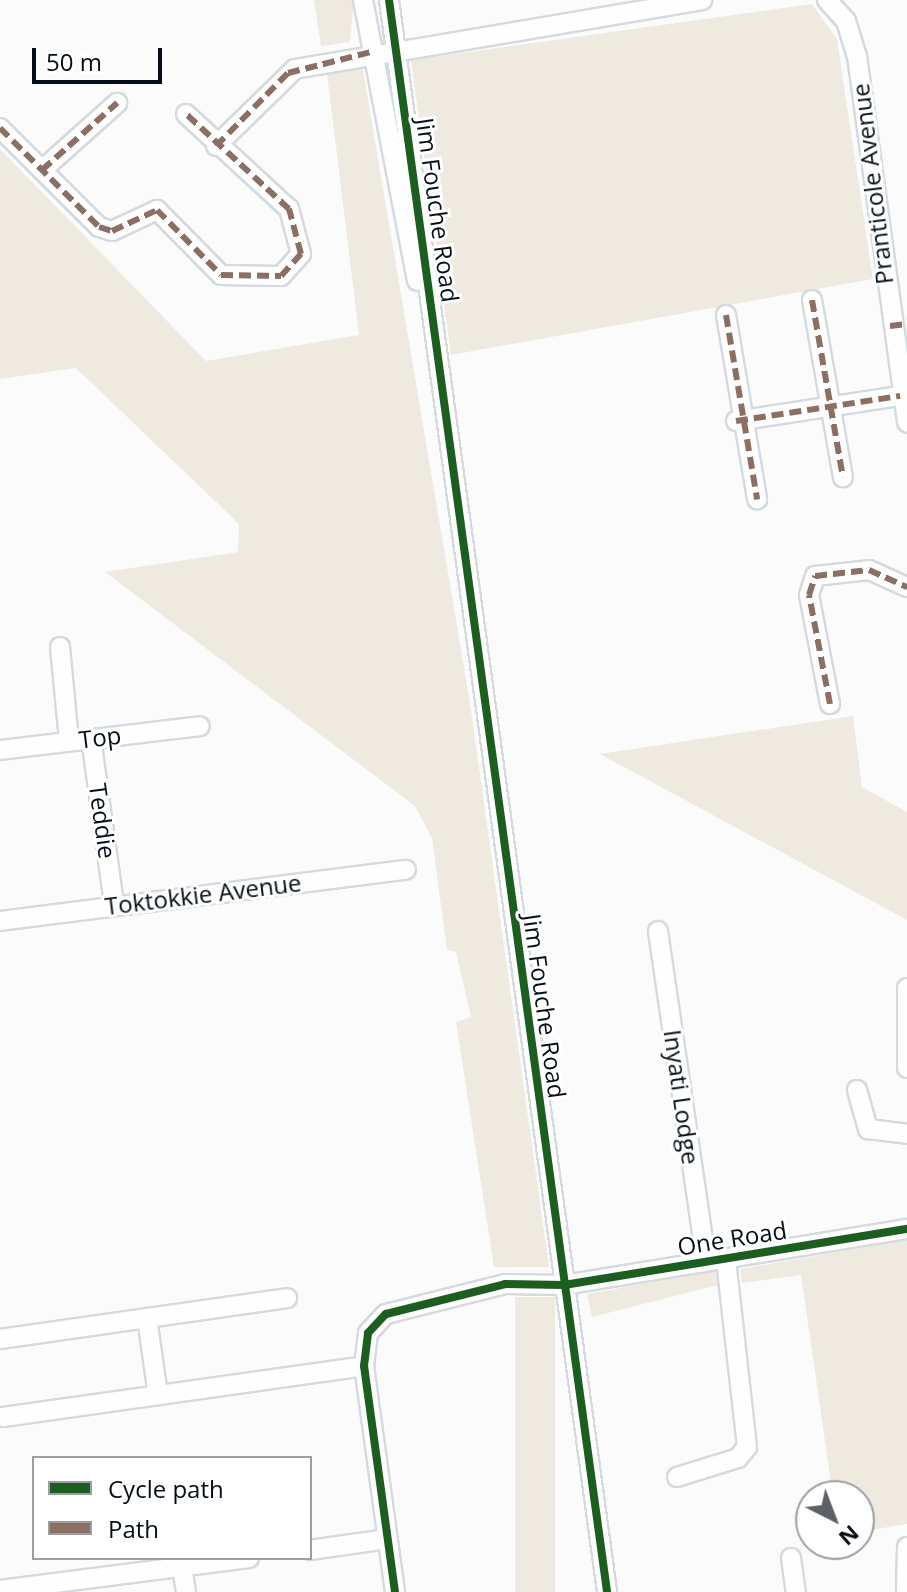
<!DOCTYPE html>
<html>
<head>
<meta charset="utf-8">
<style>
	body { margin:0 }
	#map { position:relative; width:907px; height:1592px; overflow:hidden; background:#fbfbfb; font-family:"Open Sans",sans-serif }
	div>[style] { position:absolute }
	.green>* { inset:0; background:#efeae0; transform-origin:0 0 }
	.roads { filter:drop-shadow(2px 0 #d4dae0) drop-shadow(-2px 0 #d4dae0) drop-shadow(0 2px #d4dae0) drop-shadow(0 -2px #d4dae0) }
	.minor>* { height:18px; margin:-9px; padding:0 9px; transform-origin:9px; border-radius:9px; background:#fefefe }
	.quiet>* { height:6px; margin-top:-3px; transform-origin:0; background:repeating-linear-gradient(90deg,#8d6e63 0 12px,transparent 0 18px) }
	.cycleway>* { height:8px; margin:-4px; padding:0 4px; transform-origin:4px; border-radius:4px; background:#1b5e20 }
	span { translate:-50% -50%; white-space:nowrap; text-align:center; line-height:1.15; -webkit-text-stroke:6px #fff; paint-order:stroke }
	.street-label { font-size:24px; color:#050e18 }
	.legend { position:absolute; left:32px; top:1456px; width:280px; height:104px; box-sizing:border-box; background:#fff; border:2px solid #9b9fa3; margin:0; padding:10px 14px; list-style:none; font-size:24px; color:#050e18 }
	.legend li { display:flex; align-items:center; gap:16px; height:40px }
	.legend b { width:40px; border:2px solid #9b9fa3 }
	.north { position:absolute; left:795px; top:1480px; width:80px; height:80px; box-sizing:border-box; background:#fff; border:2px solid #9b9fa3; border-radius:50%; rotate:138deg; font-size:22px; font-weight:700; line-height:32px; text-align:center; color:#050e18 }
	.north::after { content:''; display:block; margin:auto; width:28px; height:36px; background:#5b6167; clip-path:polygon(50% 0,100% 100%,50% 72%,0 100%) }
	.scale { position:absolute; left:32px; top:48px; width:130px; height:36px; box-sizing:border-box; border:4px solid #050e18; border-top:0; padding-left:10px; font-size:24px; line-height:28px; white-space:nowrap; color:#050e18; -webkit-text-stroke:6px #fff; paint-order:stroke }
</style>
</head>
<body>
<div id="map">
	<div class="green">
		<i style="clip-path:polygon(314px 0,354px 0,350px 42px,321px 46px)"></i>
		<i style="clip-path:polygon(812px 4px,837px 39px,873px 279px,451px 355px,411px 60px)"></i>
		<i style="clip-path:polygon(362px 64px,470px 703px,549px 1267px,494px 1267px,456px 1022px,471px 1017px,456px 952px,447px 950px,432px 838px,415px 806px,105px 572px,238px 552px,239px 524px,76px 368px,0 379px,0 149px,206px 361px,359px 335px,327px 73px)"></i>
		<i style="clip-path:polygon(853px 716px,862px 787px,907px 812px,907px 920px,600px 754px)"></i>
		<i style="clip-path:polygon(907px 1240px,907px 1524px,859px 1532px,859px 1496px,833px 1496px,801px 1275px,742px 1283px,740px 1269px)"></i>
		<i style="clip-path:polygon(715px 1271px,718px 1285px,592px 1317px,587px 1294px)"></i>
		<i style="left:515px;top:1297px;width:40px;height:297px"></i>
	</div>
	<div class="roads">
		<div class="minor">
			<i style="left:363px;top:0;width:286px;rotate:79.1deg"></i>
			<i style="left:389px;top:0;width:1607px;rotate:82.2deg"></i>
			<i style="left:827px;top:0;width:28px;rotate:48deg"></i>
			<i style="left:846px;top:21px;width:37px;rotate:73deg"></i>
			<i style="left:857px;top:56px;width:370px;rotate:82.2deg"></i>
			<i style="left:0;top:128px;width:140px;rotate:45deg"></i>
			<i style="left:99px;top:227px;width:14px;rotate:17deg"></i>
			<i style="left:112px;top:231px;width:50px;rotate:-25deg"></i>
			<i style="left:157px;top:210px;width:91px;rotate:45.4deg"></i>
			<i style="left:221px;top:275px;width:60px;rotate:1deg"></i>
			<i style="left:281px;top:276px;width:30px;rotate:-48deg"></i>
			<i style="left:301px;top:254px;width:47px;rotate:-104.9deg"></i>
			<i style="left:289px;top:209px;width:140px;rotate:-137.3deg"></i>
			<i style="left:216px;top:146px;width:110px;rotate:-44.3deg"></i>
			<i style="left:295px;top:69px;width:413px;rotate:-9.6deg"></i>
			<i style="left:42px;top:170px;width:101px;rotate:-41.8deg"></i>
			<i style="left:812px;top:300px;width:180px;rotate:80.1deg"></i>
			<i style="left:726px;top:315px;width:187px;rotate:80.4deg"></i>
			<i style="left:736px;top:421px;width:166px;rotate:-8.7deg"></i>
			<i style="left:60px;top:647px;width:94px;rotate:84.5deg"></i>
			<i style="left:830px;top:704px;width:111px;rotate:-100.9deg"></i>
			<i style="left:809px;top:595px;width:20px;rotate:-72deg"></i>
			<i style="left:815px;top:576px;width:54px;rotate:-6.3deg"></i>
			<i style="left:869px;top:570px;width:42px;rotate:24.1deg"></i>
			<i style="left:91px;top:738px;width:167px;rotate:82.1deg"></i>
			<i style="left:0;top:750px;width:201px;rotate:-6.8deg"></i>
			<i style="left:0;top:921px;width:409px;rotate:-7.2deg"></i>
			<i style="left:658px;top:931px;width:334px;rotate:81.7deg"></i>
			<i style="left:907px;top:988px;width:80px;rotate:90deg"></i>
			<i style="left:857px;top:1090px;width:41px;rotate:74.2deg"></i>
			<i style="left:868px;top:1129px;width:39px;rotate:7deg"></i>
			<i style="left:147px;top:1318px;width:78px;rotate:81.9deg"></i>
			<i style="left:0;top:1339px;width:290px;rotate:-8.1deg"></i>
			<i style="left:3px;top:1417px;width:365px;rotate:-8deg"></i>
			<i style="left:677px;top:1477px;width:64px;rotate:-17.3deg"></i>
			<i style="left:738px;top:1458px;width:14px;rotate:-51deg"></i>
			<i style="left:747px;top:1447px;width:189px;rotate:-96.4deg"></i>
			<i style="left:310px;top:1550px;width:78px;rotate:-8.1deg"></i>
			<i style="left:791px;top:1558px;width:34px;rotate:82deg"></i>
			<i style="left:182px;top:1567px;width:25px;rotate:81deg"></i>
			<i style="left:0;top:1590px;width:251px;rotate:-7.3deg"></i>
			<i style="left:395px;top:1592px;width:228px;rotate:-97.8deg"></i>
			<i style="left:364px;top:1366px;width:33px;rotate:-83deg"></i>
			<i style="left:368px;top:1333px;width:26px;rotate:-47deg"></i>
			<i style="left:386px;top:1314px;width:123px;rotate:-14.1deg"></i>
			<i style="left:505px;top:1284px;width:59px;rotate:1deg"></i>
			<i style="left:564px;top:1285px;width:348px;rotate:-9.3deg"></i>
			<i style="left:906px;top:1592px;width:45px;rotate:-88.7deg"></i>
		</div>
	</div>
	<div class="quiet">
		<i style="left:0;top:128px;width:140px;rotate:45deg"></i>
		<i style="left:99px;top:227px;width:14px;rotate:17deg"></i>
		<i style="left:112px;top:231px;width:50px;rotate:-25deg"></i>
		<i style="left:157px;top:210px;width:91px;rotate:45.4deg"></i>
		<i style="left:221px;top:275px;width:60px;rotate:1deg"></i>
		<i style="left:281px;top:276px;width:30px;rotate:-48deg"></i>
		<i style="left:301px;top:254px;width:47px;rotate:-104.9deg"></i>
		<i style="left:289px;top:209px;width:140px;rotate:-137.3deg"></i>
		<i style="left:216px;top:146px;width:103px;rotate:-45.4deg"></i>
		<i style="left:288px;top:73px;width:86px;rotate:-14.2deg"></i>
		<i style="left:42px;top:170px;width:101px;rotate:-41.8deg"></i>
		<i style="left:812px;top:300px;width:180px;rotate:80.1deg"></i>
		<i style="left:726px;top:315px;width:187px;rotate:80.4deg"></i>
		<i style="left:890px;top:326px;width:17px;rotate:-7deg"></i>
		<i style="left:736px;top:421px;width:166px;rotate:-8.7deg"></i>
		<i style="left:830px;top:704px;width:111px;rotate:-100.9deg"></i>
		<i style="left:809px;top:595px;width:20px;rotate:-72deg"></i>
		<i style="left:815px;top:576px;width:54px;rotate:-6.3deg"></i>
		<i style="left:869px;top:570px;width:42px;rotate:24.1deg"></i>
	</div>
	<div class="cycleway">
		<i style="left:389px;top:0;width:1607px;rotate:82.2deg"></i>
		<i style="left:395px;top:1592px;width:228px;rotate:-97.8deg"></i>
		<i style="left:364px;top:1366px;width:33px;rotate:-83deg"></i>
		<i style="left:368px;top:1333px;width:26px;rotate:-47deg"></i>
		<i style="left:386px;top:1314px;width:123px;rotate:-14.1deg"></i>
		<i style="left:505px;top:1284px;width:59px;rotate:1deg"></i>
		<i style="left:564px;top:1285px;width:348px;rotate:-9.3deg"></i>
	</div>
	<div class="street-label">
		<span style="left:872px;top:184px;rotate:-97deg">Pranticole Avenue</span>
		<span style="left:438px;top:210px;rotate:82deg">Jim Fouche Road</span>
		<span style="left:100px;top:737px;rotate:-7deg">Top</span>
		<span style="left:103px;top:821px;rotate:82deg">Teddie</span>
		<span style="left:203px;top:894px;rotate:-7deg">Toktokkie Avenue</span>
		<span style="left:545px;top:1006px;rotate:82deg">Jim Fouche Road</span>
		<span style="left:682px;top:1097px;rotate:82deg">Inyati Lodge</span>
		<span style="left:732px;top:1238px;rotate:-9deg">One Road</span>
	</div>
	<ul class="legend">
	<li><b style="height:10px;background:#1b5e20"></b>Cycle path</li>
	<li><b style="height:10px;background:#8d6e63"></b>Path</li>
	</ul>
	<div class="north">N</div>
	<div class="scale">50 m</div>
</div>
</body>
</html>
